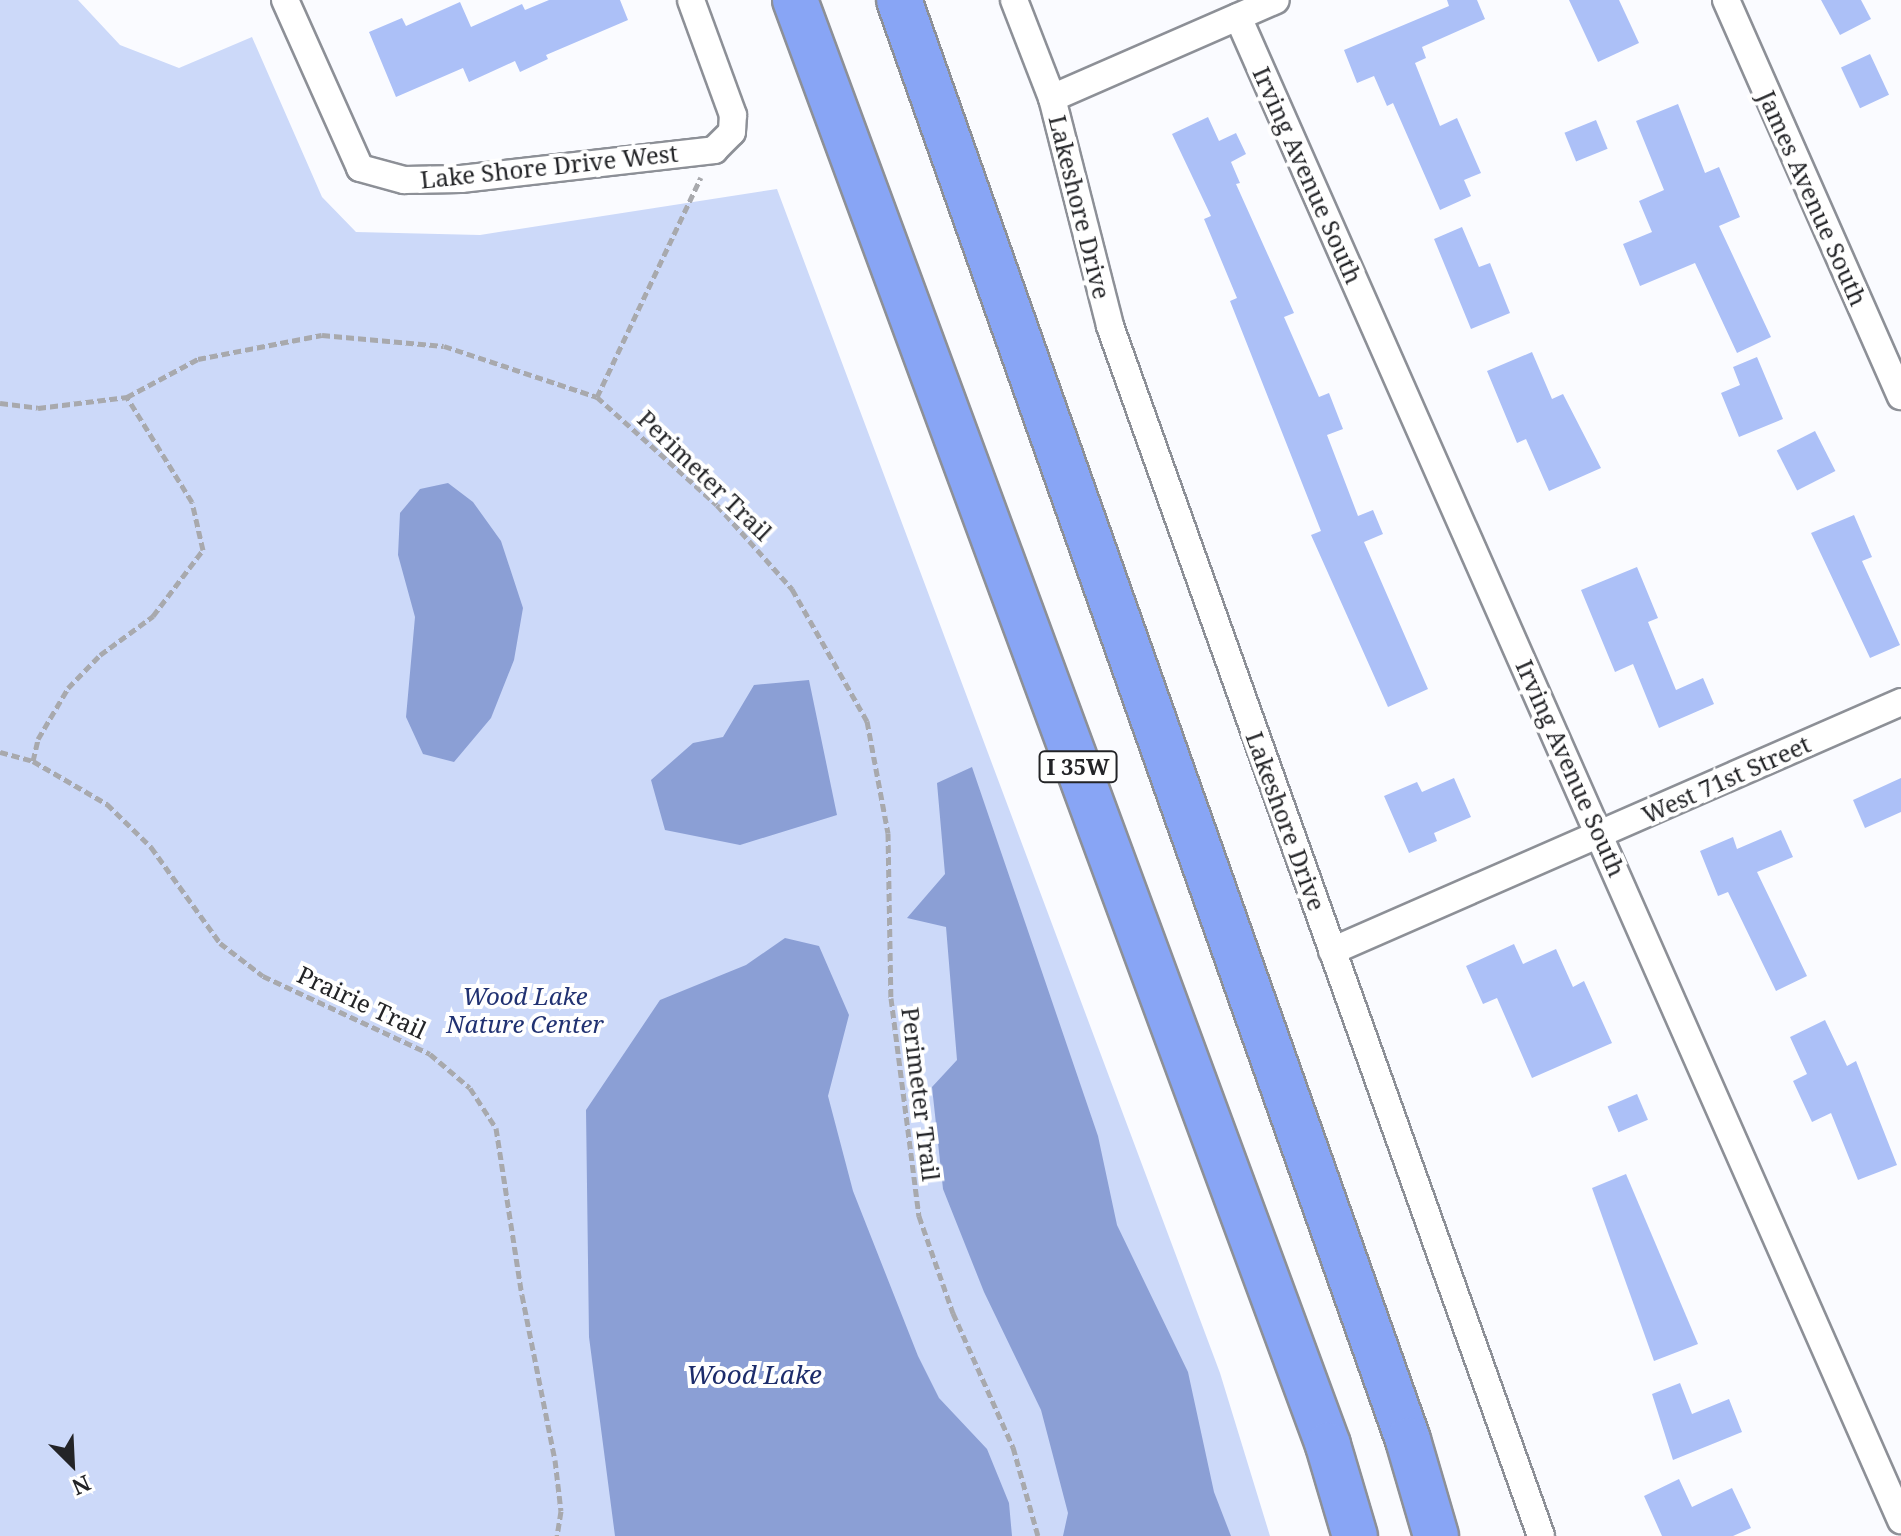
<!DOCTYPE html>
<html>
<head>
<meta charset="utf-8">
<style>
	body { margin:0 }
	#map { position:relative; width:1901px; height:1536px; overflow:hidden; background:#fafbff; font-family:"Noto Serif",serif }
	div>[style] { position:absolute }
	.green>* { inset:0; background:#ccd9f9 }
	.water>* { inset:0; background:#8b9fd5 }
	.building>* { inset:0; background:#acc0f7; transform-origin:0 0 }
	.path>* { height:5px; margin-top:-2.5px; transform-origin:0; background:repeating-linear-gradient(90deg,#a8a9ad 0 8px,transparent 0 12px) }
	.roads { filter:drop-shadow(2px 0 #8d9097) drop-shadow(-2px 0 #8d9097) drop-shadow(0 2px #8d9097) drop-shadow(0 -2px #8d9097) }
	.minor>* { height:26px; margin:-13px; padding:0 13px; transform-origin:13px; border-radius:13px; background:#fff }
	.motorway>* { height:44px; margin:-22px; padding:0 22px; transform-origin:22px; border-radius:22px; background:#88a5f5 }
	span { translate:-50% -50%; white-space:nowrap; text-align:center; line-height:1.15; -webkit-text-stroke:8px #fff; paint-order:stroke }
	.shield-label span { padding:2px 6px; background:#fff; border:2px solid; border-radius:6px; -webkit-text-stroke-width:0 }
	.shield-label { font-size:22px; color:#232427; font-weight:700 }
	.street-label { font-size:24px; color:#232427 }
	.park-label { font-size:24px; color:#213272; font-style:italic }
	.water-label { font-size:26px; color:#1c2c6b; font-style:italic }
	.north { position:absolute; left:32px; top:1424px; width:80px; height:80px; -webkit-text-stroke:6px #fff; paint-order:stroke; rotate:156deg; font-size:22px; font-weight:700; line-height:32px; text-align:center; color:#232427 }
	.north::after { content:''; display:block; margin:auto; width:28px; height:36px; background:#232427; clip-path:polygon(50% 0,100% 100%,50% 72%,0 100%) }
</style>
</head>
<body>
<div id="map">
	<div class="green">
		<i style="clip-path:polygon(0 0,78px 0,120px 45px,179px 68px,252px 37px,322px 197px,356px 232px,480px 235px,777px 189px,1220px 1373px,1270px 1536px,0 1536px)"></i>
	</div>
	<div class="water">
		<i style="clip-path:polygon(448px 483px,473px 502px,501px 541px,523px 608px,514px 660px,491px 718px,454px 762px,423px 754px,406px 717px,415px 617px,398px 555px,400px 513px,420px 489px)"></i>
		<i style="clip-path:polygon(809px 680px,837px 815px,740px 845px,665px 830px,651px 780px,693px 743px,723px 737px,754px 685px)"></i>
		<i style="clip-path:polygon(972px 767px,1098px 1136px,1117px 1225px,1188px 1372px,1214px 1492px,1231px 1536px,1063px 1536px,1068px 1513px,1041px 1410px,984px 1292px,943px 1189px,932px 1087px,957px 1060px,946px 927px,907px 918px,945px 874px,937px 783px)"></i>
		<i style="clip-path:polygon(785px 938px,819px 946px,849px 1015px,828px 1096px,853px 1191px,918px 1356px,939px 1398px,987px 1449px,1009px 1503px,1012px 1536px,615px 1536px,589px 1337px,586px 1110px,660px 1000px,746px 965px)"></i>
	</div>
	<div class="building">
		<i style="clip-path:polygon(549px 0,620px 0,628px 20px,546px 55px,548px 59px,520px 72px,515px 61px,469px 82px,463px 68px,396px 97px,369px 32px,402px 18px,406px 26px,460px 2px,471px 27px,522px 4px,525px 10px)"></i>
		<i style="clip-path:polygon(1447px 0,1477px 0,1485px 19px,1422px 47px,1426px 58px,1415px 63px,1440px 126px,1457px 118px,1481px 173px,1464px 180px,1471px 196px,1440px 210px,1393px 103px,1387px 106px,1374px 76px,1357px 83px,1344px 50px,1449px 6px)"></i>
		<i style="clip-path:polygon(1569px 0,1619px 0,1639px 43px,1598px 62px)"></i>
		<i style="clip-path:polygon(1821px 0,1861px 0,1871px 19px,1840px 35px)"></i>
		<i style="left:1870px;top:54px;width:45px;height:32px;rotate:65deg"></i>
		<i style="clip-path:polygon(1678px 104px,1705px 173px,1719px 167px,1740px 217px,1719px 226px,1771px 337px,1737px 353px,1695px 263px,1640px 286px,1623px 244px,1652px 232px,1639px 201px,1664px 190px,1636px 121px)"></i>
		<i style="clip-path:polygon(1208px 117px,1219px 141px,1236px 133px,1246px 154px,1231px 162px,1240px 183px,1236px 184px,1294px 313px,1284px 317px,1319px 397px,1329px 393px,1343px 429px,1327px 435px,1358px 516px,1373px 510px,1383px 534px,1364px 542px,1428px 689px,1388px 707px,1311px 535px,1321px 531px,1230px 301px,1237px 298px,1204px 219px,1211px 216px,1172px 134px)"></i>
		<i style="left:1596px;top:120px;width:31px;height:34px;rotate:68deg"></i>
		<i style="clip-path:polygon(1462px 227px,1479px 267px,1490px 263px,1510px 313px,1471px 329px,1434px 239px)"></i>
		<i style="clip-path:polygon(1532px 352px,1552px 399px,1563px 394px,1601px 468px,1549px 491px,1526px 439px,1517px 443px,1487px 371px)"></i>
		<i style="clip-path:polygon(1757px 357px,1783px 419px,1739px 437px,1721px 393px,1740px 385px,1733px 367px)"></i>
		<i style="left:1815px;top:431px;width:45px;height:43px;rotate:63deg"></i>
		<i style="clip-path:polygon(1854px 515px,1872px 557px,1862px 561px,1900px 645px,1870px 658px,1811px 533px)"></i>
		<i style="clip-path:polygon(1637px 567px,1658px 618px,1648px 622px,1676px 690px,1703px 678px,1714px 704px,1659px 728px,1633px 664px,1615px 672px,1581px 590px)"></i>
		<i style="clip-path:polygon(1454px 778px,1471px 817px,1434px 833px,1437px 841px,1409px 853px,1384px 796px,1417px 782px,1422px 792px)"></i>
		<i style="clip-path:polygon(1901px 778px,1901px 812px,1865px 828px,1853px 800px)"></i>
		<i style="clip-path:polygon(1781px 830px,1793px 857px,1757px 872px,1807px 976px,1776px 991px,1728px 892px,1718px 896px,1700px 851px,1733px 837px,1737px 849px)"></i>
		<i style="clip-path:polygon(1514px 944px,1523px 964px,1556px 949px,1573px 987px,1584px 981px,1612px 1043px,1532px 1078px,1497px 998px,1483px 1004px,1466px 966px)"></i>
		<i style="clip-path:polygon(1825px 1020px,1847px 1066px,1856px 1061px,1897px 1165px,1858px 1180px,1831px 1113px,1812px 1122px,1793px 1081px,1807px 1074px,1790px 1037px)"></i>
		<i style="left:1637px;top:1094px;width:28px;height:32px;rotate:67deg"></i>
		<i style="clip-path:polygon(1626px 1174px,1698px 1344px,1654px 1361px,1592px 1188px)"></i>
		<i style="clip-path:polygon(1680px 1383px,1692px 1414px,1729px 1399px,1742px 1432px,1673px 1460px,1652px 1394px)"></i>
		<i style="clip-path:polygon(1679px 1479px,1692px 1507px,1732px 1488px,1751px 1528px,1733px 1536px,1662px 1536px,1644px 1496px)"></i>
	</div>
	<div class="path">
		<i style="left:597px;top:397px;width:243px;rotate:-64.7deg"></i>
		<i style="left:0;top:403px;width:38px;rotate:7deg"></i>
		<i style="left:38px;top:408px;width:90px;rotate:-7deg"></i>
		<i style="left:127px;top:397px;width:81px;rotate:-28.2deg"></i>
		<i style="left:198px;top:359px;width:126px;rotate:-11deg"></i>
		<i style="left:322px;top:335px;width:122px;rotate:5.2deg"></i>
		<i style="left:444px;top:346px;width:161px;rotate:18.4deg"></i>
		<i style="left:597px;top:397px;width:161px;rotate:42deg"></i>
		<i style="left:717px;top:505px;width:113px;rotate:48.2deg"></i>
		<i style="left:792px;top:589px;width:152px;rotate:60.4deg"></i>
		<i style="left:867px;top:721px;width:114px;rotate:79.4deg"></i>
		<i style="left:888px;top:833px;width:165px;rotate:89deg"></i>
		<i style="left:891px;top:998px;width:220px;rotate:82.7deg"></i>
		<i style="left:919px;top:1216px;width:103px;rotate:70.7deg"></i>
		<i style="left:953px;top:1313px;width:147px;rotate:65.9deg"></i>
		<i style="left:1013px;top:1447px;width:92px;rotate:74.3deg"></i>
		<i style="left:0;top:752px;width:34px;rotate:15deg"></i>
		<i style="left:33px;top:761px;width:86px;rotate:30.2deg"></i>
		<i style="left:107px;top:804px;width:62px;rotate:44.3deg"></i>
		<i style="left:151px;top:847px;width:118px;rotate:54.3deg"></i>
		<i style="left:220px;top:943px;width:54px;rotate:37.5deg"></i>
		<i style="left:263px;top:976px;width:184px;rotate:25deg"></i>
		<i style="left:430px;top:1054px;width:52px;rotate:40.4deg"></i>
		<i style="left:470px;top:1088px;width:48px;rotate:57deg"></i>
		<i style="left:496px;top:1128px;width:169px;rotate:81.2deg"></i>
		<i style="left:522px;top:1295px;width:168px;rotate:78.7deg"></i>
		<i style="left:555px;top:1460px;width:51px;rotate:83.3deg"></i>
		<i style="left:561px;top:1511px;width:25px;rotate:99deg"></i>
		<i style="left:33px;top:761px;width:23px;rotate:-77deg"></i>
		<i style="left:38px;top:739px;width:59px;rotate:-59.5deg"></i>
		<i style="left:68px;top:688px;width:46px;rotate:-45.9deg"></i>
		<i style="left:100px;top:655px;width:66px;rotate:-36.3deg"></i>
		<i style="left:153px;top:616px;width:83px;rotate:-52.9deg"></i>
		<i style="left:203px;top:550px;width:49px;rotate:-102.9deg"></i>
		<i style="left:192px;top:502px;width:123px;rotate:-121.8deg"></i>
	</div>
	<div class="roads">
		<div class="minor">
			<i style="left:285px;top:0;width:184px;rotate:65.9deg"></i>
			<i style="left:360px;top:168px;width:46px;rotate:15.3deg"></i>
			<i style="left:404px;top:180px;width:57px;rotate:-1deg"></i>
			<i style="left:461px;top:179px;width:255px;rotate:-6.5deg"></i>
			<i style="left:714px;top:150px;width:25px;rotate:-45deg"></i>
			<i style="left:732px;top:132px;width:17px;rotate:-87deg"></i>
			<i style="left:733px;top:115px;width:122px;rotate:-110.1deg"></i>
			<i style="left:1014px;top:0;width:105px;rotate:68.8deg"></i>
			<i style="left:1052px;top:98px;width:235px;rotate:75.7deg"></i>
			<i style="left:1110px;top:326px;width:1284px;rotate:70.39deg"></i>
			<i style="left:1726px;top:0;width:433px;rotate:66.2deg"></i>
			<i style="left:1238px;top:17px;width:1643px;rotate:66.2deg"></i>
			<i style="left:1052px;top:98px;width:244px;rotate:-23.6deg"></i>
			<i style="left:1332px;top:951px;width:621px;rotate:-23.63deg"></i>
		</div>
		<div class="motorway">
			<i style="left:795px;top:0;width:1540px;rotate:69.75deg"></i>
			<i style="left:1328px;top:1445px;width:95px;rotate:73.5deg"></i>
			<i style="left:899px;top:0;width:1527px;rotate:70.53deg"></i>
			<i style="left:1408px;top:1440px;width:100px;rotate:73.7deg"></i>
		</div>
	</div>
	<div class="shield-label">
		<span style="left:1078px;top:767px">I 35W</span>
	</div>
	<div class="street-label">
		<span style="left:549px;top:166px;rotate:-6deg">Lake Shore Drive West</span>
		<span style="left:1308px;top:175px;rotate:66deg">Irving Avenue South</span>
		<span style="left:1813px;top:198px;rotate:66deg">James Avenue South</span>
		<span style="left:1080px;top:207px;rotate:76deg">Lakeshore Drive</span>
		<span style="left:705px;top:475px;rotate:44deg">Perimeter Trail</span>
		<span style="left:1571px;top:768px;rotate:66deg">Irving Avenue South</span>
		<span style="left:1726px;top:779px;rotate:-24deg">West 71st Street</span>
		<span style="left:1286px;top:821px;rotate:70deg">Lakeshore Drive</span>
		<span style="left:362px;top:1002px;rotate:25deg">Prairie Trail</span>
		<span style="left:921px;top:1094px;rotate:83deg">Perimeter Trail</span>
	</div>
	<div class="park-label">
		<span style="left:525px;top:1010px">Wood Lake<br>Nature Center</span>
	</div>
	<div class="water-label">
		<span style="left:754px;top:1375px">Wood Lake</span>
	</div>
	<div class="north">N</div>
</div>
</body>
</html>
